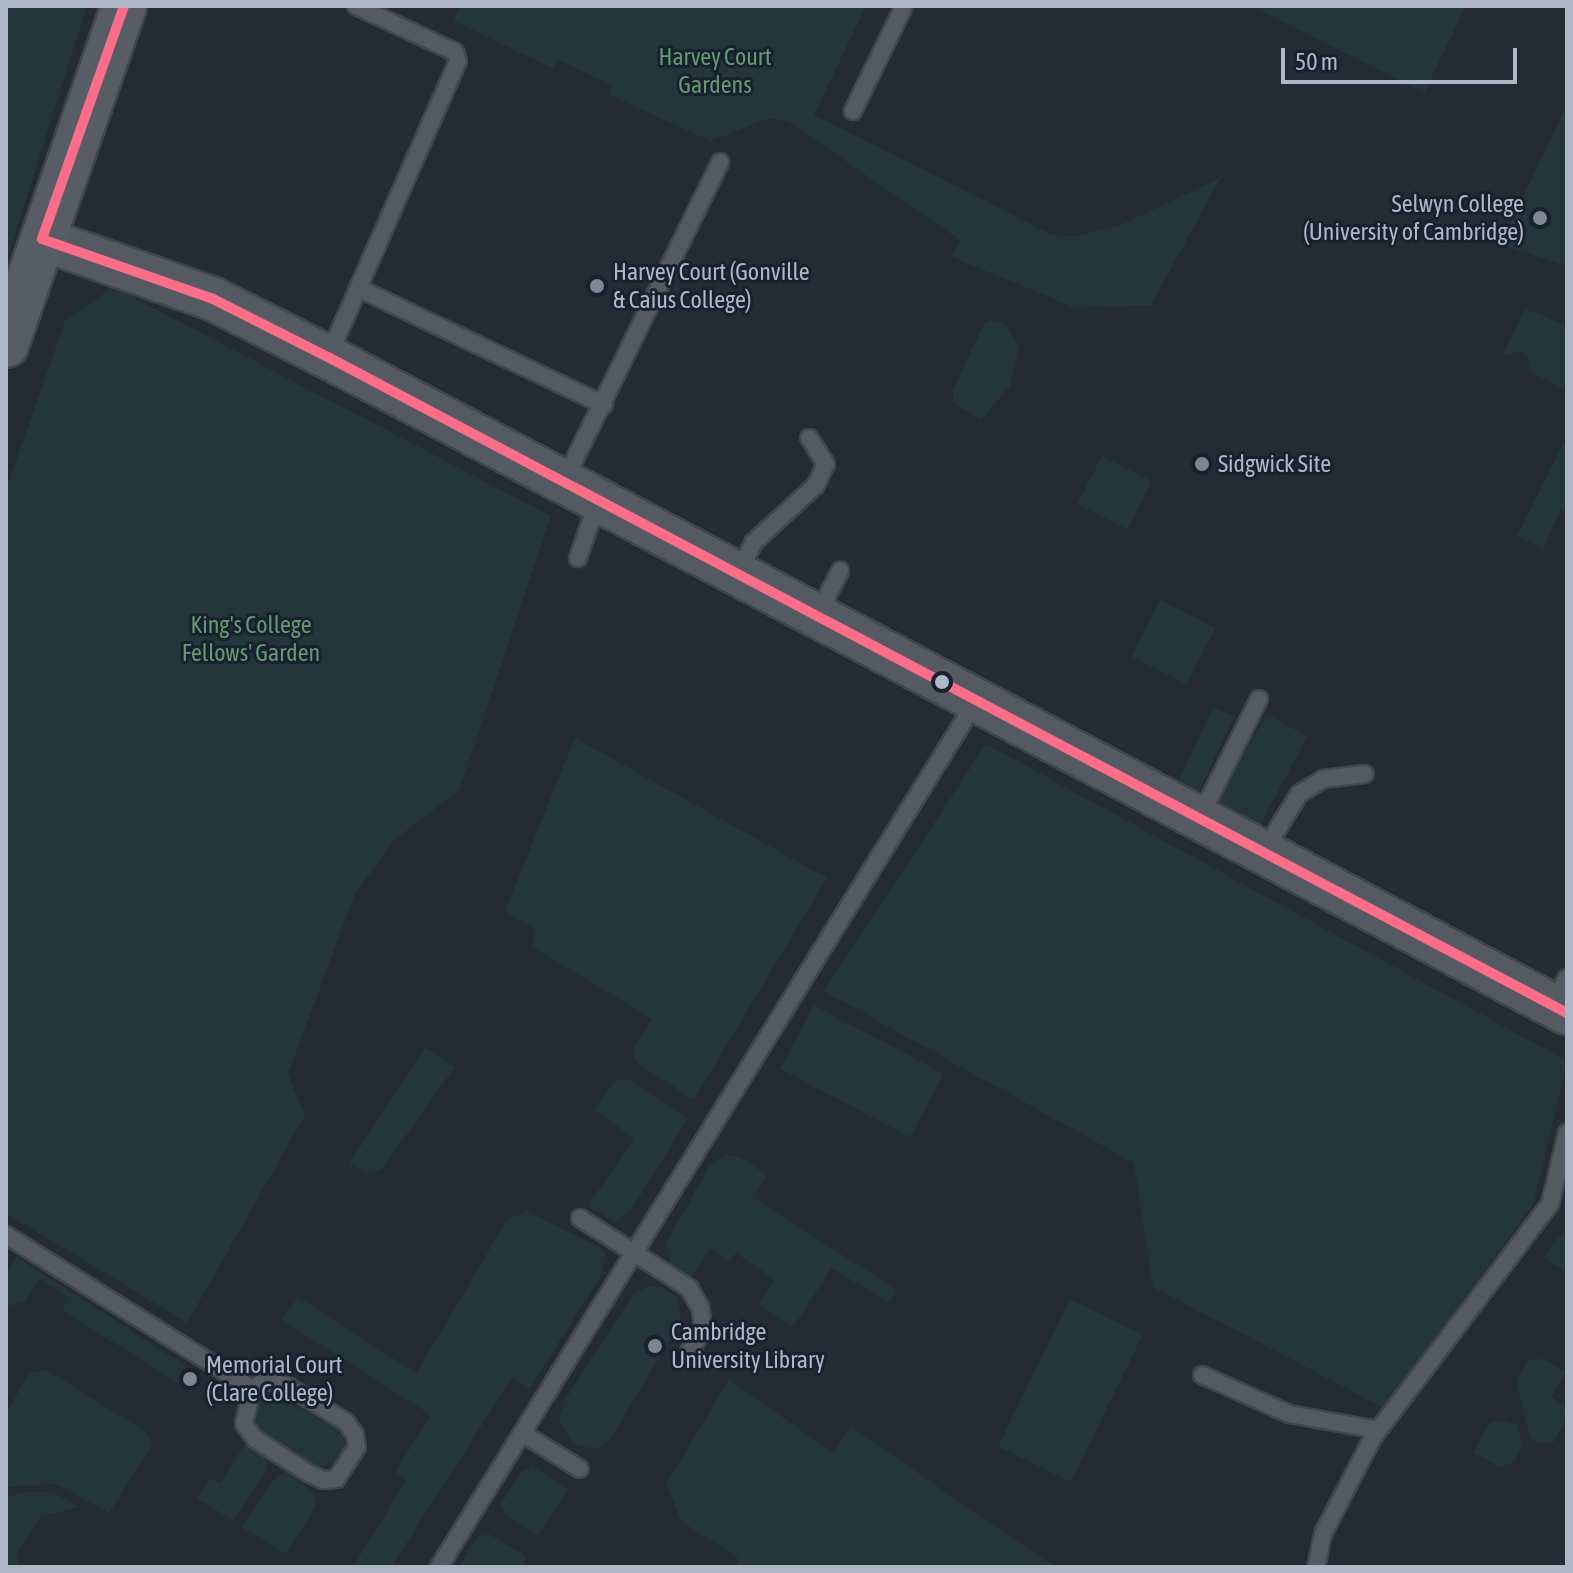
<!DOCTYPE html>
<html>
<head>
<meta charset="utf-8">
<style>
	body { margin:0 }
	#map { position:relative; width:1573px; height:1573px; overflow:hidden; background:#252b35; font-family:"Asap Condensed",sans-serif }
	div>[style] { position:absolute }
	.green>* { inset:0; background:#22363b; transform-origin:0 0 }
	.roads { filter:drop-shadow(2px 0 #41464d) drop-shadow(-2px 0 #41464d) drop-shadow(0 2px #41464d) drop-shadow(0 -2px #41464d) }
	.service>* { height:16px; margin:-8px; padding:0 8px; transform-origin:8px; border-radius:8px; background:#555a62 }
	.tertiary>* { height:42px; margin:-21px; padding:0 21px; transform-origin:21px; border-radius:21px; background:#555a62 }
	.primary>* { height:44px; margin:-22px; padding:0 22px; transform-origin:22px; border-radius:22px; background:#575c65 }
	.bus-1>* { height:10px; margin:-5px; padding:0 5px; transform-origin:5px; border-radius:5px; background:#fb6d88 }
	.dots>* { width:22px; height:22px; translate:-50% -50%; box-sizing:border-box; border:4px solid #18212f; border-radius:50% }
	span { translate:-50% -50%; white-space:nowrap; text-align:center; line-height:1.15; -webkit-text-stroke:6px #18212f; paint-order:stroke }
	.park-label { font-size:24px; color:#639a70 }
	.poi-label { font-size:24px; color:#adb7c7 }
	.right { translate:-100% -50%; text-align:right }
	.left { translate:0 -50%; text-align:left }
	.frame { position:absolute; inset:0; border:8px solid #adb7c7; pointer-events:none }
	.scale { position:absolute; left:1281px; top:48px; width:236px; height:36px; box-sizing:border-box; border:4px solid #adb7c7; border-top:0; padding-left:10px; font-size:24px; line-height:28px; white-space:nowrap; color:#adb7c7; -webkit-text-stroke:6px #18212f; paint-order:stroke }
</style>
</head>
<body>
<div id="map">
	<div class="green">
		<i style="clip-path:polygon(6px 6px,87px 6px,6px 263px)"></i>
		<i style="clip-path:polygon(460px 6px,866px 6px,814px 115px,1052px 235px,1078px 236px,1123px 224px,1221px 177px,1151px 305px,1076px 308px,952px 257px,960px 240px,789px 122px,769px 118px,711px 141px,609px 95px,613px 85px,558px 60px,553px 69px,454px 21px)"></i>
		<i style="clip-path:polygon(1250px 6px,1466px 6px,1424px 93px)"></i>
		<i style="clip-path:polygon(1567px 105px,1567px 266px,1500px 245px)"></i>
		<i style="clip-path:polygon(113px 287px,551px 516px,459px 790px,392px 842px,354px 896px,288px 1074px,305px 1115px,187px 1323px,6px 1213px,6px 490px,65px 321px)"></i>
		<i style="clip-path:polygon(1525px 309px,1567px 325px,1567px 390px,1528px 371px,1530px 360px,1521px 351px,1502px 356px)"></i>
		<i style="clip-path:polygon(991px 320px,1006px 324px,1019px 346px,1010px 386px,981px 420px,953px 403px,953px 389px,984px 324px)"></i>
		<i style="clip-path:polygon(1567px 436px,1567px 512px,1561px 510px,1543px 549px,1517px 536px)"></i>
		<i style="left:1102px;top:456px;width:56px;height:54px;rotate:27deg"></i>
		<i style="left:1160px;top:600px;width:62px;height:63px;rotate:27deg"></i>
		<i style="left:1213px;top:707px;width:23px;height:85px;rotate:25deg"></i>
		<i style="left:1266px;top:714px;width:47px;height:103px;rotate:28deg"></i>
		<i style="clip-path:polygon(575px 738px,827px 878px,694px 1100px,636px 1062px,633px 1049px,652px 1019px,532px 947px,536px 930px,505px 911px)"></i>
		<i style="clip-path:polygon(986px 744px,1567px 1061px,1534px 1203px,1384px 1408px,1153px 1287px,1134px 1163px,824px 991px)"></i>
		<i style="left:814px;top:1005px;width:147px;height:72px;rotate:28deg"></i>
		<i style="clip-path:polygon(425px 1048px,455px 1067px,382px 1169px,368px 1173px,349px 1164px)"></i>
		<i style="clip-path:polygon(630px 1079px,688px 1119px,630px 1212px,615px 1222px,588px 1206px,634px 1138px,594px 1110px,615px 1081px)"></i>
		<i style="clip-path:polygon(724px 1155px,740px 1157px,767px 1175px,754px 1198px,897px 1290px,889px 1303px,832px 1268px,793px 1327px,759px 1304px,774px 1279px,736px 1253px,729px 1262px,710px 1249px,689px 1280px,670px 1263px,666px 1243px,710px 1166px)"></i>
		<i style="clip-path:polygon(528px 1211px,606px 1251px,602px 1274px,530px 1388px,512px 1378px,391px 1567px,353px 1567px,406px 1480px,395px 1472px,431px 1415px,282px 1320px,298px 1297px,416px 1373px,507px 1220px)"></i>
		<i style="clip-path:polygon(1567px 1227px,1567px 1272px,1543px 1258px)"></i>
		<i style="clip-path:polygon(17px 1257px,201px 1376px,192px 1392px,62px 1310px,69px 1298px,40px 1279px,25px 1302px,6px 1306px,6px 1274px)"></i>
		<i style="clip-path:polygon(646px 1287px,662px 1287px,677px 1297px,681px 1323px,607px 1444px,593px 1449px,572px 1443px,559px 1419px,565px 1400px,633px 1294px)"></i>
		<i style="left:1070px;top:1299px;width:81px;height:164px;rotate:26deg"></i>
		<i style="clip-path:polygon(1543px 1359px,1566px 1372px,1551px 1397px,1567px 1407px,1567px 1416px,1554px 1442px,1540px 1443px,1530px 1437px,1516px 1381px,1528px 1360px)"></i>
		<i style="clip-path:polygon(46px 1370px,147px 1432px,152px 1446px,109px 1513px,55px 1484px,6px 1487px,6px 1412px,30px 1373px)"></i>
		<i style="clip-path:polygon(729px 1379px,833px 1453px,851px 1427px,1055px 1567px,738px 1566px,737px 1557px,682px 1522px,666px 1484px)"></i>
		<i style="clip-path:polygon(274px 1394px,337px 1429px,347px 1445px,339px 1461px,318px 1467px,262px 1432px,251px 1412px,258px 1402px)"></i>
		<i style="clip-path:polygon(1506px 1420px,1518px 1425px,1522px 1446px,1514px 1462px,1500px 1467px,1473px 1453px,1490px 1422px)"></i>
		<i style="clip-path:polygon(245px 1444px,267px 1459px,267px 1469px,234px 1521px,197px 1498px,211px 1478px,220px 1483px)"></i>
		<i style="clip-path:polygon(532px 1466px,568px 1489px,538px 1535px,506px 1515px,501px 1504px,522px 1471px)"></i>
		<i style="clip-path:polygon(287px 1472px,316px 1494px,315px 1508px,285px 1554px,242px 1527px,277px 1475px)"></i>
		<i style="clip-path:polygon(27px 1492px,52px 1492px,80px 1507px,41px 1516px,16px 1555px,20px 1567px,6px 1567px,6px 1497px)"></i>
		<i style="clip-path:polygon(489px 1534px,527px 1557px,522px 1567px,459px 1567px,477px 1537px)"></i>
	</div>
	<div class="roads">
		<div class="service">
			<i style="left:853px;top:111px;width:117px;rotate:-64.1deg"></i>
			<i style="left:360px;top:289px;width:270px;rotate:25.4deg"></i>
			<i style="left:328px;top:357px;width:323px;rotate:-66.3deg"></i>
			<i style="left:458px;top:61px;width:9px;rotate:-108deg"></i>
			<i style="left:455px;top:52px;width:109px;rotate:-155.1deg"></i>
			<i style="left:564px;top:481px;width:355px;rotate:-63.9deg"></i>
			<i style="left:578px;top:558px;width:60px;rotate:-70.7deg"></i>
			<i style="left:738px;top:573px;width:35px;rotate:-63deg"></i>
			<i style="left:754px;top:542px;width:84px;rotate:-42.6deg"></i>
			<i style="left:816px;top:485px;width:23px;rotate:-65deg"></i>
			<i style="left:826px;top:464px;width:31px;rotate:-123deg"></i>
			<i style="left:817px;top:616px;width:51px;rotate:-62.9deg"></i>
			<i style="left:1200px;top:817px;width:132px;rotate:-63.4deg"></i>
			<i style="left:1263px;top:853px;width:69px;rotate:-58.6deg"></i>
			<i style="left:1299px;top:794px;width:28px;rotate:-32deg"></i>
			<i style="left:1323px;top:779px;width:42px;rotate:-6.8deg"></i>
			<i style="left:1552px;top:1005px;width:31px;rotate:-61deg"></i>
			<i style="left:580px;top:1218px;width:130px;rotate:32.7deg"></i>
			<i style="left:689px;top:1288px;width:24px;rotate:60deg"></i>
			<i style="left:701px;top:1309px;width:22px;rotate:85deg"></i>
			<i style="left:703px;top:1331px;width:25px;rotate:124deg"></i>
			<i style="left:6px;top:1235px;width:290px;rotate:32deg"></i>
			<i style="left:1202px;top:1375px;width:95px;rotate:24.1deg"></i>
			<i style="left:1289px;top:1414px;width:90px;rotate:10.2deg"></i>
			<i style="left:266px;top:1380px;width:24px;rotate:17deg"></i>
			<i style="left:289px;top:1387px;width:67px;rotate:31.6deg"></i>
			<i style="left:346px;top:1422px;width:16px;rotate:55deg"></i>
			<i style="left:355px;top:1435px;width:12px;rotate:81deg"></i>
			<i style="left:357px;top:1447px;width:38px;rotate:123deg"></i>
			<i style="left:336px;top:1479px;width:13px;rotate:176deg"></i>
			<i style="left:323px;top:1480px;width:17px;rotate:-155deg"></i>
			<i style="left:308px;top:1473px;width:63px;rotate:-147.3deg"></i>
			<i style="left:255px;top:1439px;width:19px;rotate:-126deg"></i>
			<i style="left:244px;top:1424px;width:36px;rotate:-77deg"></i>
			<i style="left:252px;top:1389px;width:17px;rotate:-33deg"></i>
			<i style="left:522px;top:1433px;width:68px;rotate:31.8deg"></i>
			<i style="left:439px;top:1567px;width:1017px;rotate:-58.19deg"></i>
			<i style="left:1316px;top:1567px;width:34px;rotate:-78deg"></i>
			<i style="left:1323px;top:1534px;width:109px;rotate:-62.7deg"></i>
			<i style="left:1373px;top:1437px;width:293px;rotate:-52.8deg"></i>
			<i style="left:1550px;top:1204px;width:73px;rotate:-76.5deg"></i>
		</div>
		<div class="tertiary">
			<i style="left:42px;top:239px;width:181px;rotate:19.3deg"></i>
			<i style="left:213px;top:299px;width:129px;rotate:26.8deg"></i>
			<i style="left:328px;top:357px;width:1402px;rotate:27.9deg"></i>
		</div>
		<div class="primary">
			<i style="left:6px;top:345px;width:359px;rotate:-70.8deg"></i>
		</div>
	</div>
	<div class="bus-1">
		<i style="left:124px;top:6px;width:247px;rotate:109.4deg"></i>
		<i style="left:42px;top:239px;width:181px;rotate:19.3deg"></i>
		<i style="left:213px;top:299px;width:129px;rotate:26.8deg"></i>
		<i style="left:328px;top:357px;width:1402px;rotate:27.9deg"></i>
	</div>
	<div class="dots">
		<i style="left:1540px;top:218px;background:#7d8694"></i>
		<i style="left:597px;top:286px;background:#7d8694"></i>
		<i style="left:1202px;top:464px;background:#7d8694"></i>
		<i style="left:942px;top:682px;background:#adb7c7"></i>
		<i style="left:655px;top:1346px;background:#7d8694"></i>
		<i style="left:190px;top:1379px;background:#7d8694"></i>
	</div>
	<div class="park-label">
		<span style="left:715px;top:71px">Harvey Court<br>Gardens</span>
		<span style="left:251px;top:639px">King's College<br>Fellows' Garden</span>
	</div>
	<div class="poi-label">
		<span class="right" style="left:1524px;top:218px">Selwyn College<br>(University of Cambridge)</span>
		<span class="left" style="left:613px;top:286px">Harvey Court (Gonville<br>&amp; Caius College)</span>
		<span class="left" style="left:1218px;top:464px">Sidgwick Site</span>
		<span class="left" style="left:671px;top:1346px">Cambridge<br>University Library</span>
		<span class="left" style="left:206px;top:1379px">Memorial Court<br>(Clare College)</span>
	</div>
	<div class="frame"></div>
	<div class="scale">50 m</div>
</div>
</body>
</html>
